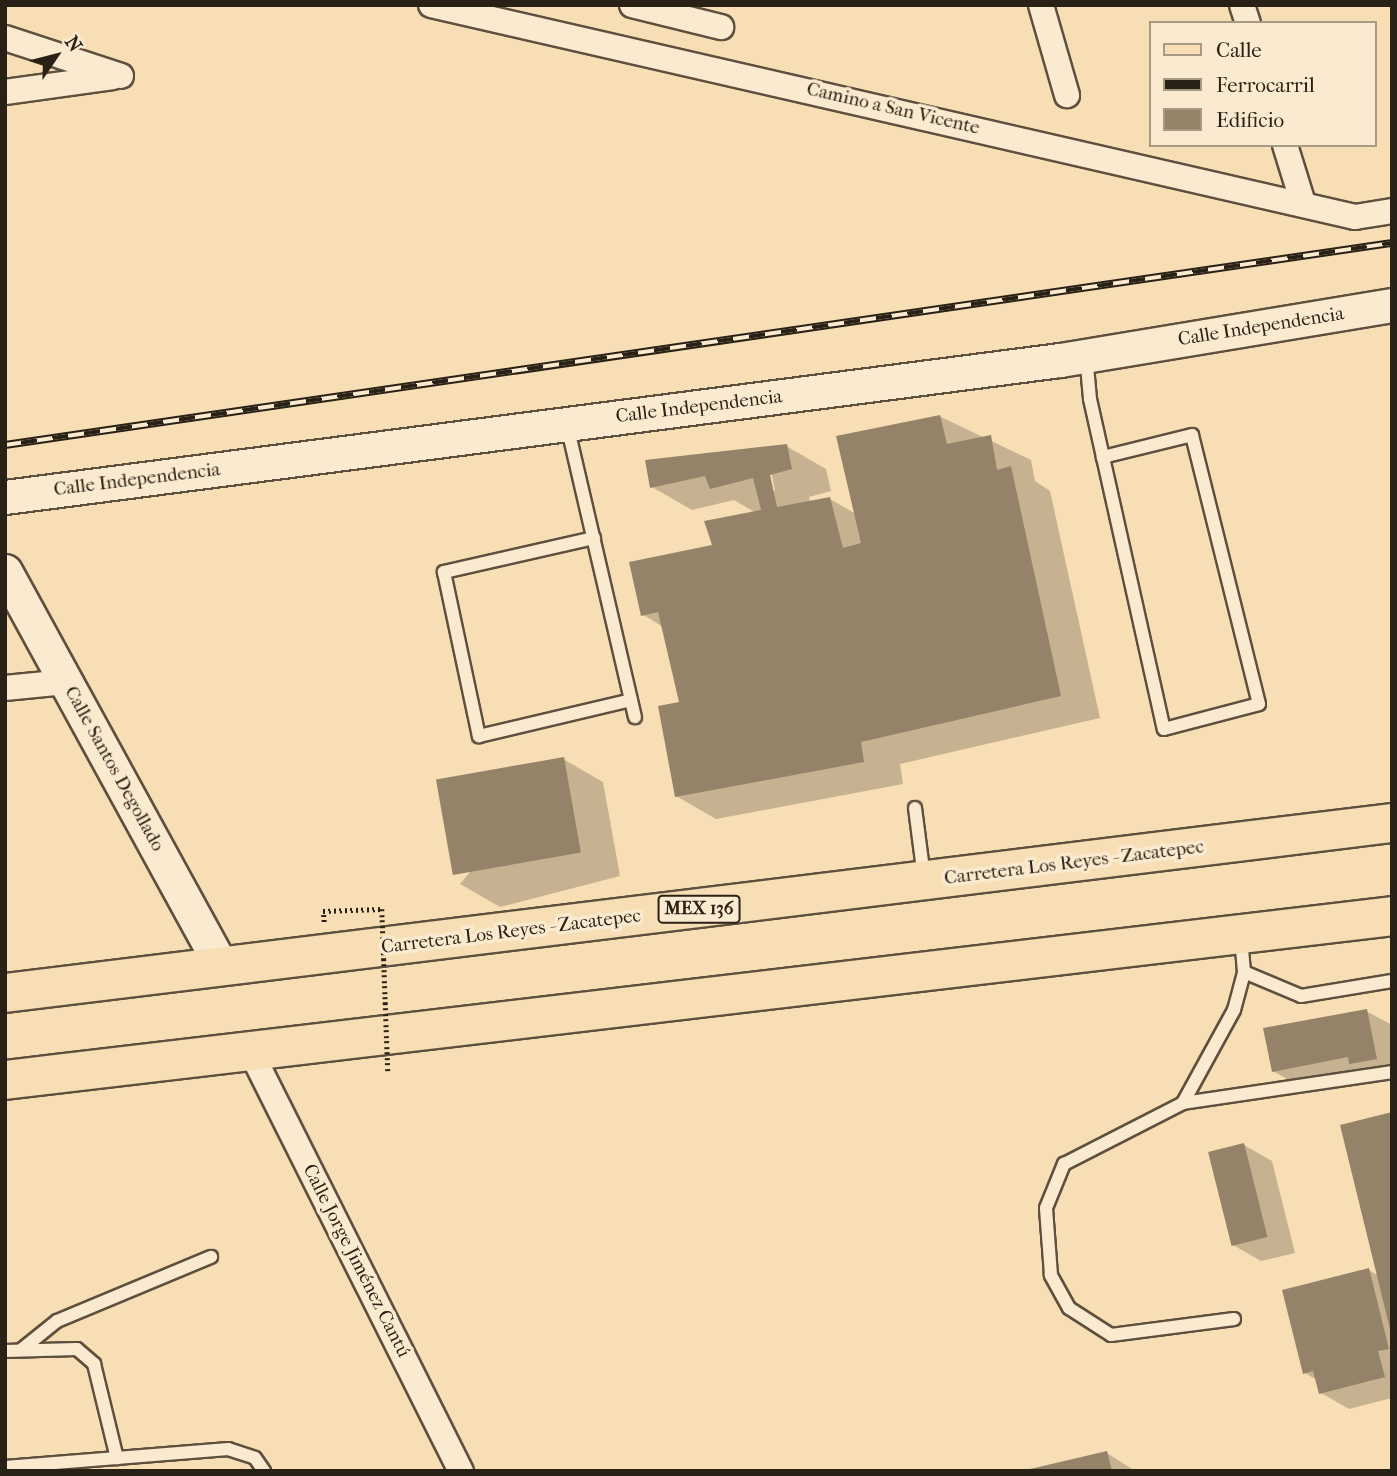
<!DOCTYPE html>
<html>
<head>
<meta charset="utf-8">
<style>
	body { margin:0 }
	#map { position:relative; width:1397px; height:1476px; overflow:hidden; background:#f8deb5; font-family:"IM FELL French Canon",serif }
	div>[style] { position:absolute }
	.shadow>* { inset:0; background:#0003 }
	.building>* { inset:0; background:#958369; transform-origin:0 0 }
	.path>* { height:4.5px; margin-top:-2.25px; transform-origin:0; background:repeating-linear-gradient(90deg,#2a2116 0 2px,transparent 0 5.5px) }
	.roads { filter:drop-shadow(2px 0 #5e503e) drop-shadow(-2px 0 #5e503e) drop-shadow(0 2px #5e503e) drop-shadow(0 -2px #5e503e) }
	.lane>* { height:12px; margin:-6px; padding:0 6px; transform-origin:6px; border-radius:6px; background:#faeacf }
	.street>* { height:24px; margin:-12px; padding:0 12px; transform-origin:12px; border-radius:12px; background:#faeacf }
	.secondary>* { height:33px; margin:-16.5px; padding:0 16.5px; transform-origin:16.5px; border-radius:16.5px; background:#faeacf }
	.primary>* { height:38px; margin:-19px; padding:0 19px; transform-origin:19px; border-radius:19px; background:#f8deb5 }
	.rail>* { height:8px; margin-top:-4px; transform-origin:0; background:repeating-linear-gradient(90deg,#faeacf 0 16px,#2a2116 0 32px); box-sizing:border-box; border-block:2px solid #2a2116 }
	.path-bridge>* { height:4.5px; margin-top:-2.25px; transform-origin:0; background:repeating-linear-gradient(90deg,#2a2116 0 2px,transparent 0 5.5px) }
	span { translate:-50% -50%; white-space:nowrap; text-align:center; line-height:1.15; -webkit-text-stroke:7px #faeacf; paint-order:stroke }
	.shield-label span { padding:2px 5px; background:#faeacf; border:2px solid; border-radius:5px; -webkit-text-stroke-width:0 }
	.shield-label { font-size:18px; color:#2a2116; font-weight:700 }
	.street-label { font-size:19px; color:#2a2116 }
	.frame { position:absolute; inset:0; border:7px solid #2a2116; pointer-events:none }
	.legend { position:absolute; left:1149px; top:21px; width:228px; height:126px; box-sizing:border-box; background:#faeacf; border:2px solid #a79a85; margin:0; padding:9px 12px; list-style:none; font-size:21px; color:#2a2116 }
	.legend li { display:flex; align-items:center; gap:14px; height:35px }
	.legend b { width:35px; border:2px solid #a79a85 }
	.north { position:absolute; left:21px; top:21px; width:70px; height:70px; -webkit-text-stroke:5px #faeacf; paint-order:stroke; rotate:55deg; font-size:19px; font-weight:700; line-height:28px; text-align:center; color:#2a2116 }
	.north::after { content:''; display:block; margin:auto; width:24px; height:32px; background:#2a2116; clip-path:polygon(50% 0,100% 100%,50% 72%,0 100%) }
</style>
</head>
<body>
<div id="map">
	<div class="shadow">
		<i style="clip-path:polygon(evenodd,939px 416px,1031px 460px,1035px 481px,1050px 491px,1100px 718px,900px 764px,903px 784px,716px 819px,676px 796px,681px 703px,663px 627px,642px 614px,756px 513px,734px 500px,692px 510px,652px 487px,786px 446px,826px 469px,831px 491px,809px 497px,810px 502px,830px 499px,856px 514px,939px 416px,766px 466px,770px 466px,775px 491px,772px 491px,766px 466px)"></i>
		<i style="clip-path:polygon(563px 759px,603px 782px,620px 876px,500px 907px,460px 884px)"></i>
		<i style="clip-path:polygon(1366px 1011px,1392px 1025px,1392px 1077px,1301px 1087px,1273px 1071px)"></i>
		<i style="clip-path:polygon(1392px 1114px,1392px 1398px,1349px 1409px,1321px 1393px,1317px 1380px,1305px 1373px,1369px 1270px,1379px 1276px)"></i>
		<i style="clip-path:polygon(1244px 1145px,1272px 1161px,1295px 1253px,1261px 1261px,1233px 1245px)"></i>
		<i style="clip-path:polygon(1107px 1453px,1135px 1471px,1030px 1471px)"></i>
	</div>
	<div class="building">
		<i style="clip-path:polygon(940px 415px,947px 444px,991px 435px,997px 470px,1011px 466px,1061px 696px,861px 742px,864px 762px,675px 797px,658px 706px,679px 702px,658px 612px,641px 616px,629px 562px,712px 545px,704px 521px,761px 510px,753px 478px,710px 489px,705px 476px,650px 488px,645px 460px,787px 444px,792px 469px,770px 475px,777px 507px,830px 497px,843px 548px,861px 543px,836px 436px)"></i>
		<i style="left:564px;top:757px;width:97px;height:130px;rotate:80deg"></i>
		<i style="clip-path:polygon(1367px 1009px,1377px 1059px,1349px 1064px,1348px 1057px,1272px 1072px,1263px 1028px)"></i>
		<i style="clip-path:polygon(1392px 1112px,1392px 1333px,1391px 1333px,1340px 1125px)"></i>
		<i style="left:1244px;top:1143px;width:97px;height:37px;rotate:76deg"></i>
		<i style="clip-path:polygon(1369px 1268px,1389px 1349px,1378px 1351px,1385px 1377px,1319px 1394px,1313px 1371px,1303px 1374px,1282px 1290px)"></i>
		<i style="clip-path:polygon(1107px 1451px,1112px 1471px,1027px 1471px,1026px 1470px)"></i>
	</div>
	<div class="path">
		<i style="left:324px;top:922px;width:11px;rotate:-95deg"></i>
		<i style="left:323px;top:911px;width:59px;rotate:-1.9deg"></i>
	</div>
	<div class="roads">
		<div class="lane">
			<i style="left:1086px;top:355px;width:44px;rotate:84.8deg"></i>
			<i style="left:1090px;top:399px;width:338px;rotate:77.4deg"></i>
			<i style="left:1164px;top:729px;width:98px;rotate:-14.7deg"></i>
			<i style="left:1259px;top:704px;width:277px;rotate:-104deg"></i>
			<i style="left:1192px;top:435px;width:92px;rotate:166.1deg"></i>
			<i style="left:567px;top:425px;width:300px;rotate:76.9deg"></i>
			<i style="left:594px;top:538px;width:154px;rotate:167.2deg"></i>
			<i style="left:444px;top:572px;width:168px;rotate:78deg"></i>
			<i style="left:479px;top:736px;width:156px;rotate:-13.3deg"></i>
			<i style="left:915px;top:808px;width:70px;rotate:82.6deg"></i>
			<i style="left:1244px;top:972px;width:62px;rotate:22.8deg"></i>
			<i style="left:1301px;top:996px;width:92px;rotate:-9.4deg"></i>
			<i style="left:1183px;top:1103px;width:106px;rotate:-61.3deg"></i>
			<i style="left:1234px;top:1010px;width:39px;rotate:-75deg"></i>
			<i style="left:1244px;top:972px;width:34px;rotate:-95deg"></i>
			<i style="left:1234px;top:1319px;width:124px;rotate:172.6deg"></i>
			<i style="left:1111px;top:1335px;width:50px;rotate:-147.3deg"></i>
			<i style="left:1069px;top:1308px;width:38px;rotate:-119deg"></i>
			<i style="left:1051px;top:1275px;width:67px;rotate:-94.3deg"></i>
			<i style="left:1046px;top:1208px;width:48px;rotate:-67.8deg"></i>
			<i style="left:1064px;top:1164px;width:134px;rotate:-27.1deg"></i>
			<i style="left:1183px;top:1103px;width:211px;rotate:-8.4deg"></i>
			<i style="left:21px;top:1350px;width:46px;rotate:-38.9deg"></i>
			<i style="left:57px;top:1321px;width:167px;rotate:-22.6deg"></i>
			<i style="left:5px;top:1351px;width:72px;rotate:-1.6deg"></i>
			<i style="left:77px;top:1349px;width:23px;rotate:41deg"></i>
			<i style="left:94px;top:1364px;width:97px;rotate:76.3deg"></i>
			<i style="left:5px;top:1467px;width:224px;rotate:-4.6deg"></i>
			<i style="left:228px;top:1449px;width:28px;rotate:18deg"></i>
			<i style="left:255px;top:1458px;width:16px;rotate:55deg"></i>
		</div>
		<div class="street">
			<i style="left:431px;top:5px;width:948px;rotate:12.92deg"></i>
			<i style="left:1355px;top:217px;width:37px;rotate:-9deg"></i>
			<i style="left:632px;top:5px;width:92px;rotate:13.9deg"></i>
			<i style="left:1041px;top:5px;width:94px;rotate:73.9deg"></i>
			<i style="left:1242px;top:5px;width:19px;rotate:72deg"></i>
			<i style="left:5px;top:38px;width:122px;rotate:18.1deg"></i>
			<i style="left:5px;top:92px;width:109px;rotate:-7.9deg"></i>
			<i style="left:1285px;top:145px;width:58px;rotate:72.8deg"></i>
			<i style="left:5px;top:688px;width:61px;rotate:-5.6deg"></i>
			<i style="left:251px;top:1052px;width:469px;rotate:63.4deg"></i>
		</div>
		<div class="secondary">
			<i style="left:5px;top:497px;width:1064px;rotate:-7.4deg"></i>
			<i style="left:1060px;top:360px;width:337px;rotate:-9.4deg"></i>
			<i style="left:5px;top:571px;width:452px;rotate:61.3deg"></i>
		</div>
		<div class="primary">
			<i style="left:5px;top:993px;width:1397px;rotate:-6.99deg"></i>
			<i style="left:5px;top:1080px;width:1397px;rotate:-6.74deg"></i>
		</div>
	</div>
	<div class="rail">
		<i style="left:5px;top:445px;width:1402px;rotate:-8.29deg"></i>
	</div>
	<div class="path-bridge">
		<i style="left:382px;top:909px;width:164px;rotate:87.9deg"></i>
	</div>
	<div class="shield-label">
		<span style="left:699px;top:909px">MEX 136</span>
	</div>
	<div class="street-label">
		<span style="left:893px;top:109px;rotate:13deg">Camino a San Vicente</span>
		<span style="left:1261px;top:327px;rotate:-9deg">Calle Independencia</span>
		<span style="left:699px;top:407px;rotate:-7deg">Calle Independencia</span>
		<span style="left:137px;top:480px;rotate:-7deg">Calle Independencia</span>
		<span style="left:114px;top:769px;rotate:61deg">Calle Santos Degollado</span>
		<span style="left:1074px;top:863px;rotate:-7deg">Carretera Los Reyes - Zacatepec</span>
		<span style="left:511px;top:932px;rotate:-7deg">Carretera Los Reyes - Zacatepec</span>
		<span style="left:356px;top:1261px;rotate:63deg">Calle Jorge Jiménez Cantú</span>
	</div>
	<div class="frame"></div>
	<ul class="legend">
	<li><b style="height:9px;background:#f8deb5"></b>Calle</li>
	<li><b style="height:9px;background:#2a2116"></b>Ferrocarril</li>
	<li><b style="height:19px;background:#958369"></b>Edificio</li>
	</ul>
	<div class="north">N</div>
</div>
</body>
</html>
